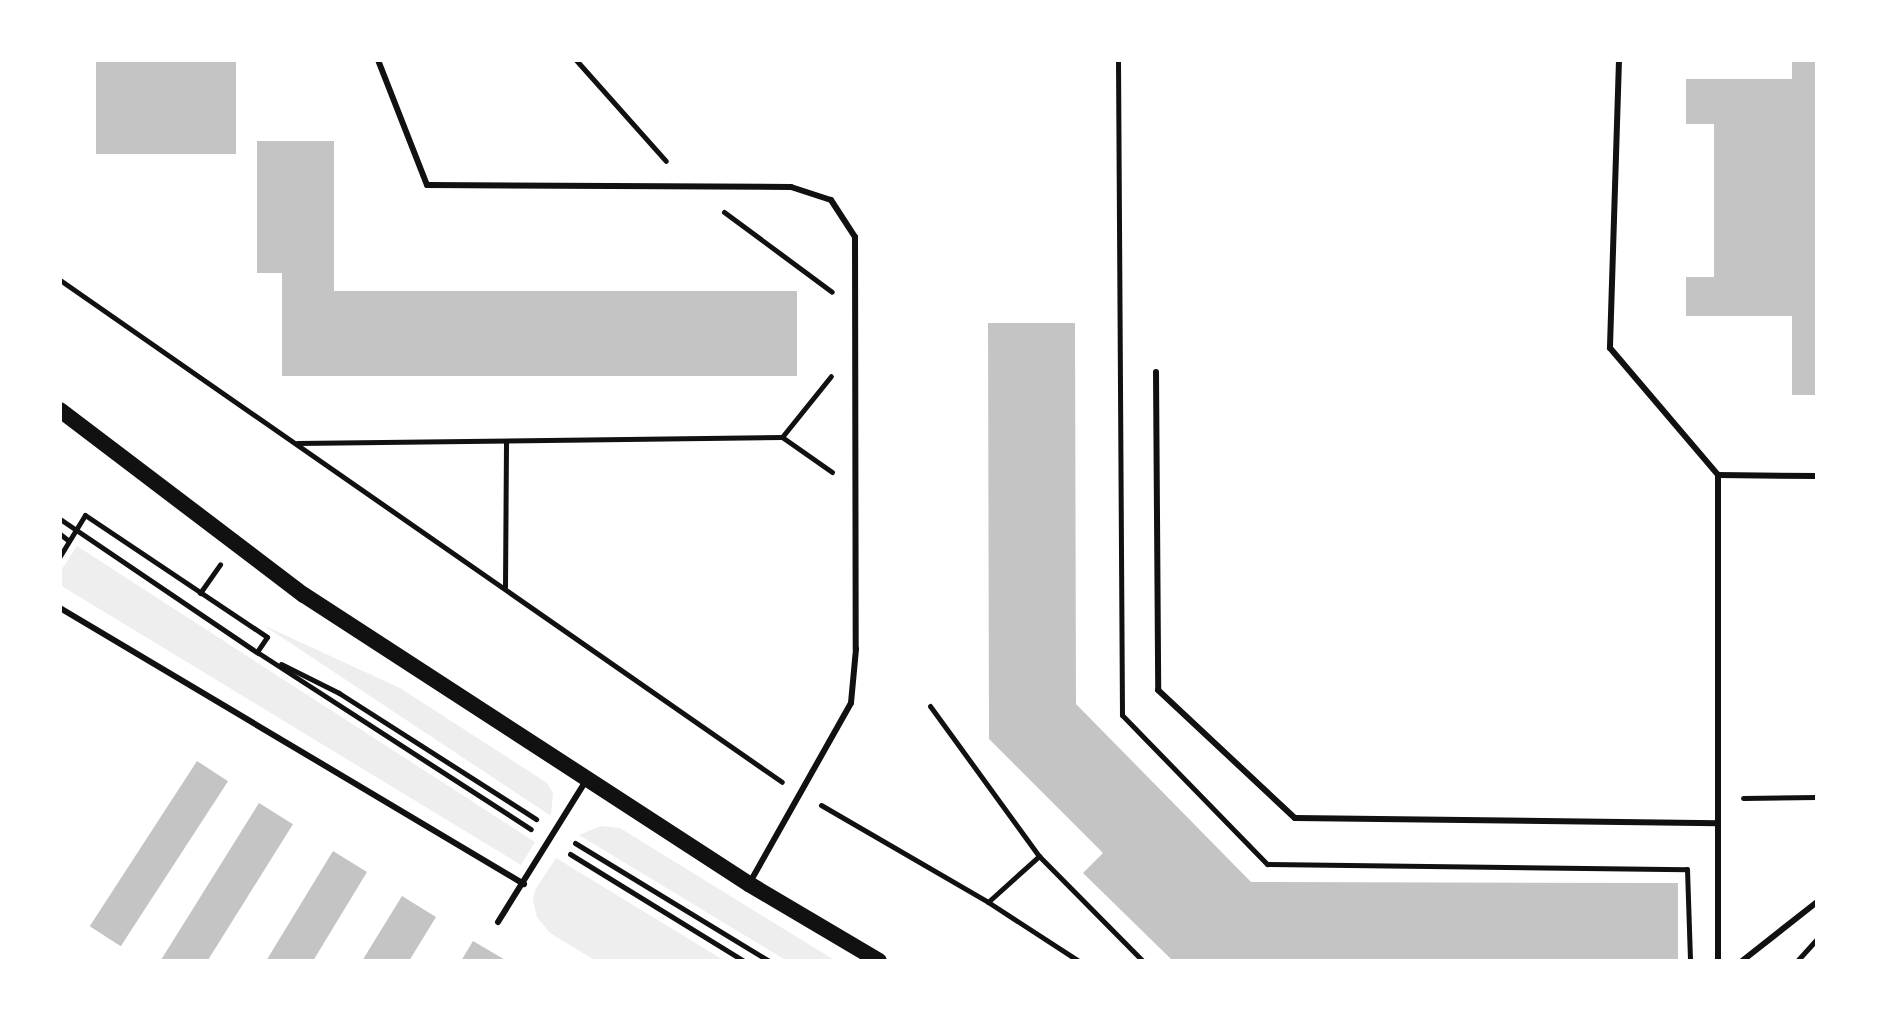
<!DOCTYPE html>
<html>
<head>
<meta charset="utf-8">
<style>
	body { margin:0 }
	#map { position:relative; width:1877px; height:1021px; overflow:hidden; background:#fff; font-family:Mulish,sans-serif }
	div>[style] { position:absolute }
	.green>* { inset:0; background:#eee }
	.building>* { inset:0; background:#c4c4c4; transform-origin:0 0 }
	.path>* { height:5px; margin:-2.5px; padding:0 2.5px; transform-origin:2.5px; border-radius:2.5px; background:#111 }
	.service>* { height:6px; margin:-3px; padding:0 3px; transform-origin:3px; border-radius:3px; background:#111 }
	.secondary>* { height:16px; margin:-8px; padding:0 8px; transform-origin:8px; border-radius:8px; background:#111 }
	span { translate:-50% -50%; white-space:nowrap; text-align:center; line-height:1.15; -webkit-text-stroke:8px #fff; paint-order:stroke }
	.frame { position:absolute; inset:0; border:62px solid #fff; pointer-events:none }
</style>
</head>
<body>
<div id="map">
	<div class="green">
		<i style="clip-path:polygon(77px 546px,535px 842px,521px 865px,60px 585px,60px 572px)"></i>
		<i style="clip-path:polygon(263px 625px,400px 688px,547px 783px,553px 793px,551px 816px)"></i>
		<i style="clip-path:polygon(601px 826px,620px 828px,836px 961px,787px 961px,579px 835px)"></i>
		<i style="clip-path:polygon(556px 858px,725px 961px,596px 961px,550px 933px,537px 917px,533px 901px,535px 890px)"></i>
	</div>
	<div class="building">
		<i style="left:96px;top:60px;width:140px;height:94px"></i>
		<i style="clip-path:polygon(1792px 60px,1817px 60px,1817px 395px,1792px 395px,1792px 316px,1686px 316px,1686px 277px,1714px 277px,1714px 124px,1686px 124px,1686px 79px,1792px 79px)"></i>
		<i style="clip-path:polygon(257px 141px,334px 141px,334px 291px,797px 291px,797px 376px,282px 376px,282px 273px,257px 273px)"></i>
		<i style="clip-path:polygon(988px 323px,1075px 323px,1076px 704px,1251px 882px,1678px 883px,1678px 961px,1173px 961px,1083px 873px,1103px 853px,989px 739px)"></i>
		<i style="left:197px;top:761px;width:37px;height:197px;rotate:33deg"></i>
		<i style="left:259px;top:803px;width:40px;height:185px;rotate:32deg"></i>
		<i style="clip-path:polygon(333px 851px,367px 872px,313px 961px,266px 961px)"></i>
		<i style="clip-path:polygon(402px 896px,436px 917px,409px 961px,362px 961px)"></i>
		<i style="clip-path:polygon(473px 941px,507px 961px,461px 961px)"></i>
	</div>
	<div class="path">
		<i style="left:576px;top:60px;width:135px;rotate:48.3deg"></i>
		<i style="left:1118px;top:60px;width:655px;rotate:89.65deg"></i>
		<i style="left:1122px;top:715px;width:208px;rotate:45.8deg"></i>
		<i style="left:1267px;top:864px;width:420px;rotate:0.7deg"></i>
		<i style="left:1687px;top:869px;width:92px;rotate:88.1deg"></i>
		<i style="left:724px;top:212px;width:134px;rotate:36.5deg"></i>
		<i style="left:60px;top:280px;width:879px;rotate:34.81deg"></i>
		<i style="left:782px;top:437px;width:78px;rotate:-51.2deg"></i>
		<i style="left:297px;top:443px;width:485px;rotate:-0.7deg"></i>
		<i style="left:782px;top:437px;width:61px;rotate:35deg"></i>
		<i style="left:60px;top:519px;width:239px;rotate:34.1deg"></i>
		<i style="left:60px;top:534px;width:11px;rotate:38deg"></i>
		<i style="left:60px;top:556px;width:48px;rotate:-58.6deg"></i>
		<i style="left:85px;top:515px;width:219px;rotate:33.8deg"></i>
		<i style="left:267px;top:637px;width:18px;rotate:124deg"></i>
		<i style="left:257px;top:652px;width:326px;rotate:32.9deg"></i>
		<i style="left:505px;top:587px;width:145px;rotate:-89.6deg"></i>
		<i style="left:200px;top:593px;width:35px;rotate:-55deg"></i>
		<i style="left:281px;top:664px;width:65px;rotate:26.6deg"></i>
		<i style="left:339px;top:693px;width:234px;rotate:32.6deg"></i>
		<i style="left:930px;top:706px;width:185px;rotate:54deg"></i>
		<i style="left:1743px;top:798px;width:74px;rotate:-0.8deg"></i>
		<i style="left:821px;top:805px;width:193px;rotate:30.1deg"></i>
		<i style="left:988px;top:902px;width:108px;rotate:33deg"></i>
		<i style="left:575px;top:843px;width:227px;rotate:31.3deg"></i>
		<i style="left:570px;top:854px;width:204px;rotate:31.6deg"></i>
		<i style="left:988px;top:902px;width:69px;rotate:-42deg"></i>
		<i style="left:1039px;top:856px;width:148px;rotate:45.3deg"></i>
		<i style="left:1797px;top:961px;width:30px;rotate:-48deg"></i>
	</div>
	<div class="service">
		<i style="left:378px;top:60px;width:134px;rotate:68.6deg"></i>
		<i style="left:427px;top:185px;width:364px;rotate:0.3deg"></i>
		<i style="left:791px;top:187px;width:42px;rotate:18deg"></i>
		<i style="left:831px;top:200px;width:44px;rotate:57deg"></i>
		<i style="left:855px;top:237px;width:412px;rotate:89.9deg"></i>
		<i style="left:856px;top:649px;width:54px;rotate:95.3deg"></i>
		<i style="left:851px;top:703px;width:208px;rotate:119.4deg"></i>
		<i style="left:1619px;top:60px;width:288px;rotate:91.8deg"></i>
		<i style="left:1610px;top:348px;width:167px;rotate:49.6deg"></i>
		<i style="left:1718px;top:475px;width:486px;rotate:90deg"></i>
		<i style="left:1156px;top:372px;width:318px;rotate:89.6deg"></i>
		<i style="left:1158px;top:690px;width:187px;rotate:43.1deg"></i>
		<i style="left:1295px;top:818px;width:423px;rotate:0.7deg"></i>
		<i style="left:1718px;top:475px;width:99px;rotate:0.6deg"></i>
		<i style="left:60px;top:608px;width:540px;rotate:30.75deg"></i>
		<i style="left:498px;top:922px;width:165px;rotate:-58.1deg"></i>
		<i style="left:1742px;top:961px;width:95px;rotate:-38.2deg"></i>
	</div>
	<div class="secondary">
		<i style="left:60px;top:410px;width:306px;rotate:37.2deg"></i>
		<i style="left:304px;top:595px;width:531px;rotate:33deg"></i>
		<i style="left:749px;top:884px;width:151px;rotate:30.6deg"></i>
	</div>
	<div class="frame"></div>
</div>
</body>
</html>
